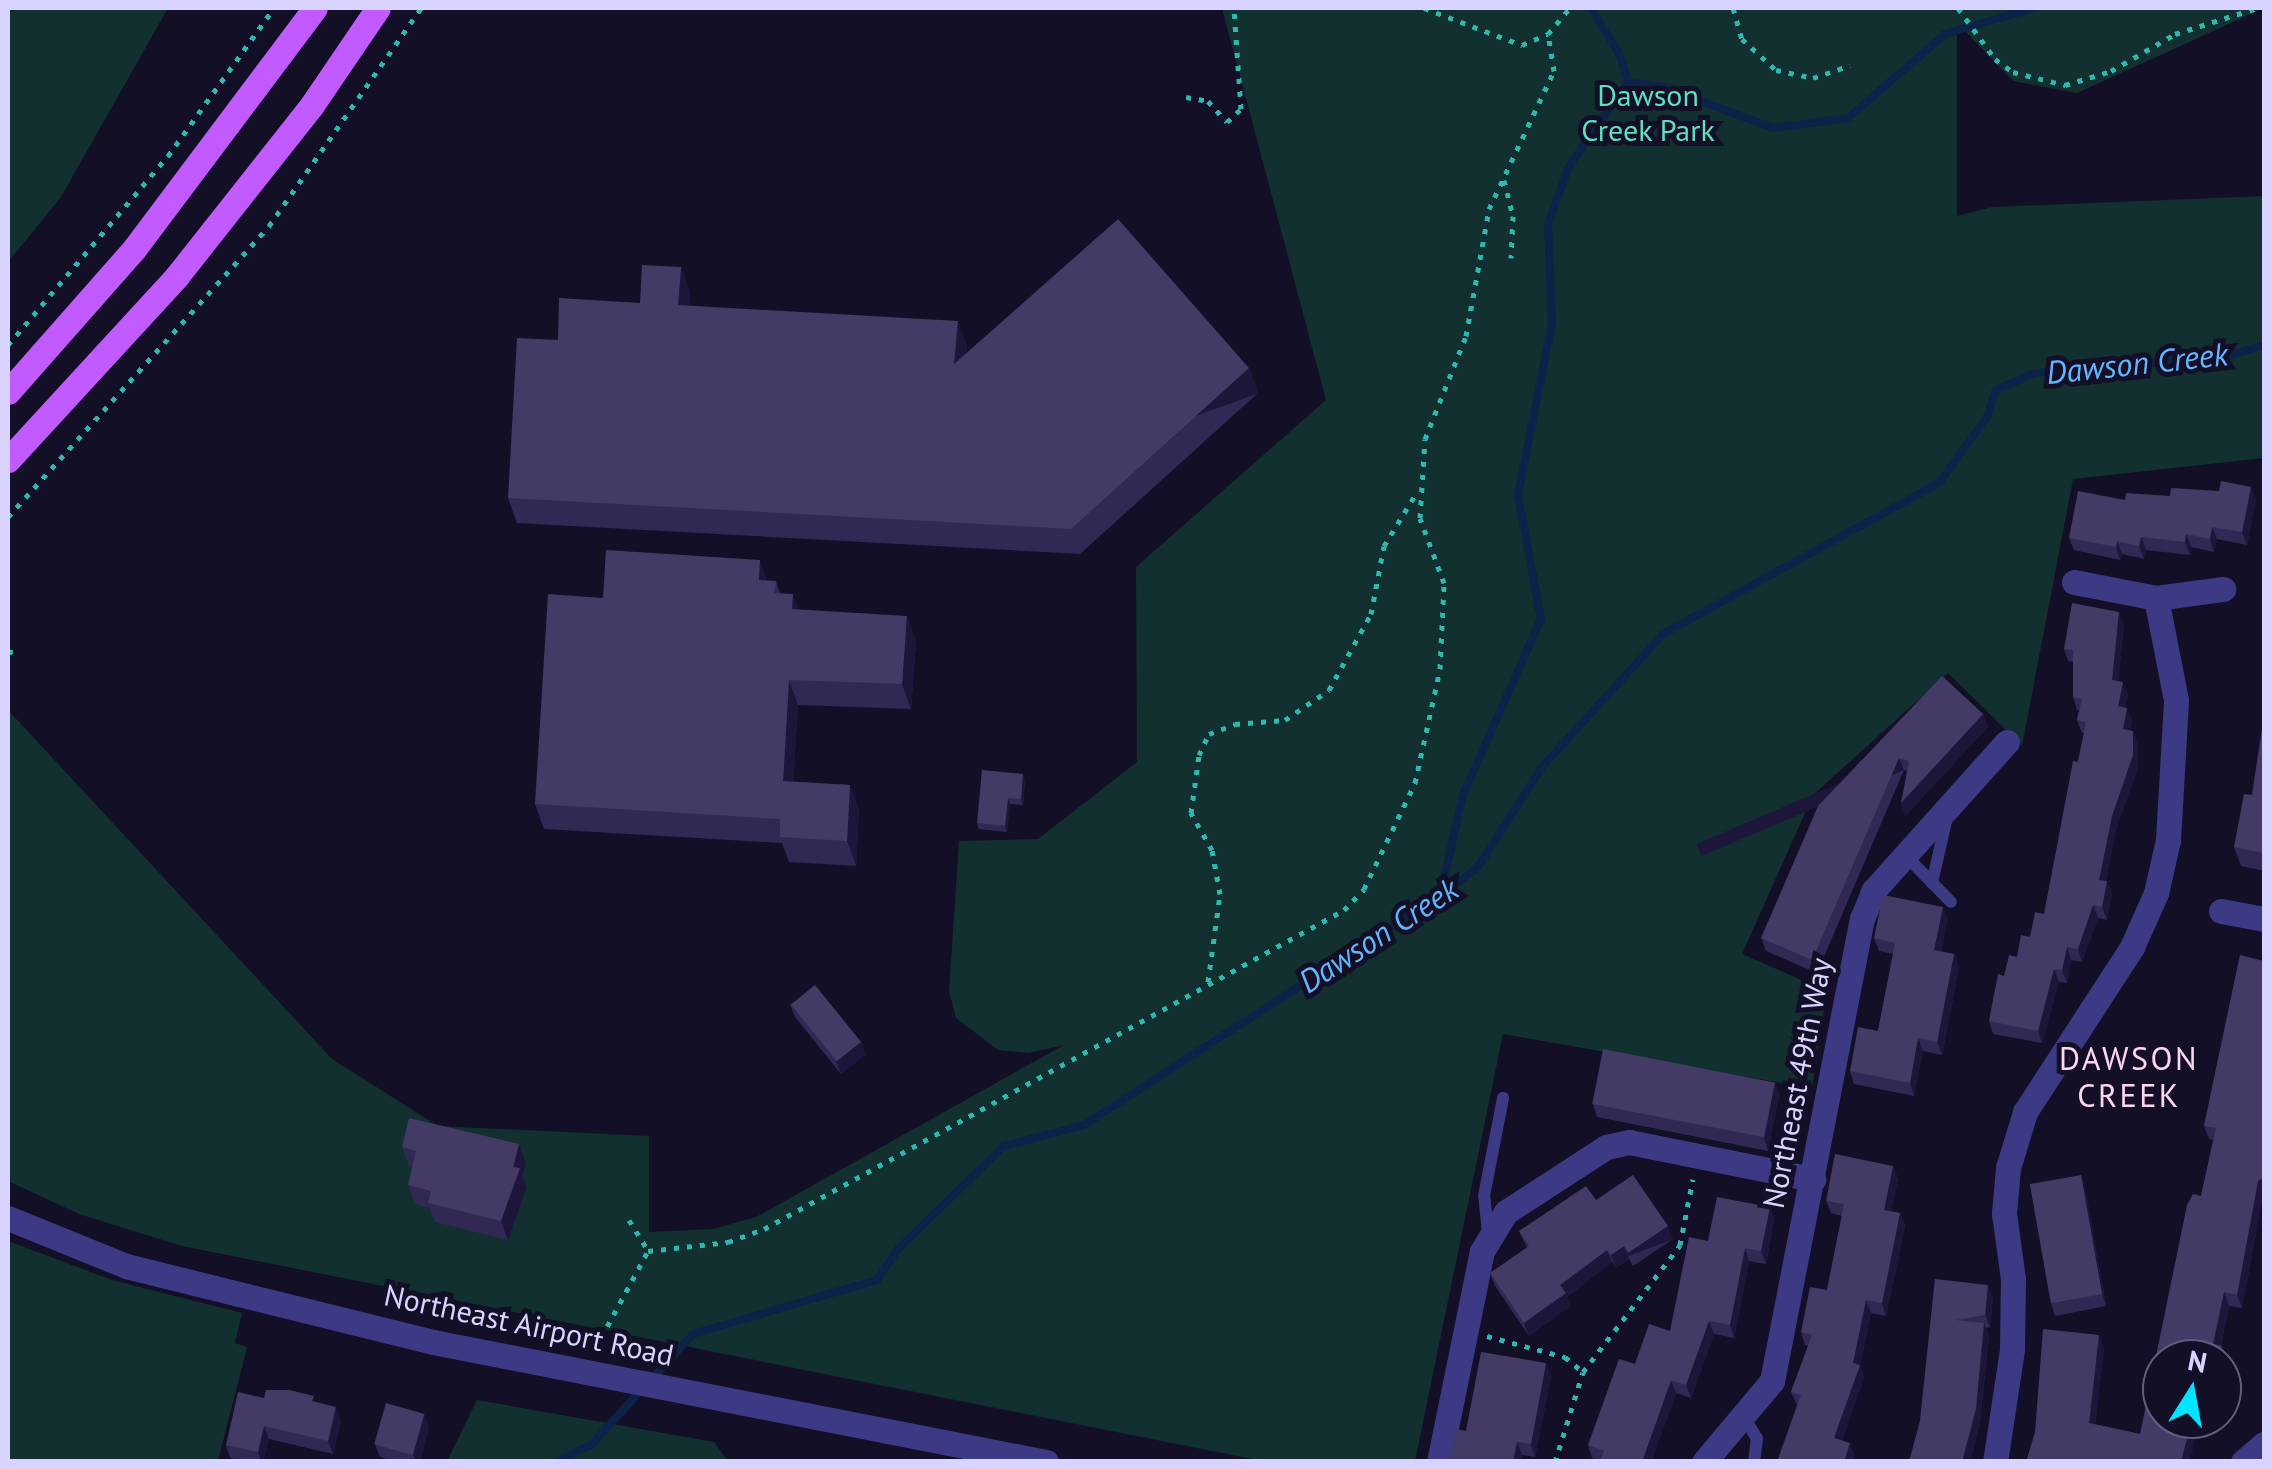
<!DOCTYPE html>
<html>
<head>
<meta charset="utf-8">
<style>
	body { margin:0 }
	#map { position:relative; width:2272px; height:1469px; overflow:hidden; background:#130f26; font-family:"PT Sans",sans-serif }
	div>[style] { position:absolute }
	.green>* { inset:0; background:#12302f }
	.stream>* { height:8px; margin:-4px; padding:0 4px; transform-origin:4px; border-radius:4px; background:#0c2248 }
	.path>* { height:5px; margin-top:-2.5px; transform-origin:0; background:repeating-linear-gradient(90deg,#2fb8b0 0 5px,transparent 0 13px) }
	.service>* { height:12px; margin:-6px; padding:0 6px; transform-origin:6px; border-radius:6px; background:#3d3a85 }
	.minor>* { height:25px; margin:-12.5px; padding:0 12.5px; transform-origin:12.5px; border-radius:12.5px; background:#3d3a85 }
	.tertiary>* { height:25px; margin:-12.5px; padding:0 12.5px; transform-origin:12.5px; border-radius:12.5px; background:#3d3a85 }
	.primary>* { height:25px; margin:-12.5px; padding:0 12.5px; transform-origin:12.5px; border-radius:12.5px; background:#c25bff }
	.wall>* { inset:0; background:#312854 }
	.shaded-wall>* { inset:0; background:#1d163a; transform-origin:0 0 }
	.building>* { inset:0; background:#433a66; transform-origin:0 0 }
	span { translate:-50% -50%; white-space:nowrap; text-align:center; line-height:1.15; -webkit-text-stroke:10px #130f26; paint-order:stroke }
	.park-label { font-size:30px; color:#5fe0c0 }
	.street-label { font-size:30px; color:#d9d4ff }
	.water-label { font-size:32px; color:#62b6ff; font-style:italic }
	.neighbourhood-label { font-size:32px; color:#ffd6f0; letter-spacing:2.5px }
	.frame { position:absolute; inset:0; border:10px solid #d9d4ff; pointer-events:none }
	.north { position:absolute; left:2142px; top:1339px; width:100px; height:100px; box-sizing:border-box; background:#130f26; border:2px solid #625e7d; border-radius:50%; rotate:11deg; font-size:28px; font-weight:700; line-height:40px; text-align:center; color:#d9d4ff }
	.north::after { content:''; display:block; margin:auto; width:35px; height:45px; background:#00e5ff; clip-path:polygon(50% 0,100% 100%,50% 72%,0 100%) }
</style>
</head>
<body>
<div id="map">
	<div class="green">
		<i style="clip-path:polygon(8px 8px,168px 8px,61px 197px,8px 262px)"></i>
		<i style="clip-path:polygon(1222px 8px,2264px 8px,2077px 93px,2013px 81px,1963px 29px,1957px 33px,1957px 216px,1992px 207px,2264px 196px,2264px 458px,2073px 479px,2022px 746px,1948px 673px,1813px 795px,1742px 954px,1827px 991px,1812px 1088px,1503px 1034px,1415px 1461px,1262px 1461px,182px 1246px,79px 1214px,8px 1181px,8px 710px,332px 1059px,438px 1126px,649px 1136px,649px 1232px,713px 1229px,756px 1217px,1064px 1045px,1029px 1053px,998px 1050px,956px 1018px,949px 991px,959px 841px,1038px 839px,1137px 762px,1136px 567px,1326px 400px)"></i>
		<i style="clip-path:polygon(8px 1241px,112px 1280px,242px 1313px,235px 1343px,247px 1347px,218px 1461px,8px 1461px)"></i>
		<i style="clip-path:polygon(477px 1400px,714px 1442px,728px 1461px,447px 1461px)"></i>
	</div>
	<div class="stream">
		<i style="left:1591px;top:8px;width:55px;rotate:58.3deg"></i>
		<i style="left:1620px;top:55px;width:28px;rotate:73deg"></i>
		<i style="left:1628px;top:82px;width:35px;rotate:8deg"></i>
		<i style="left:1663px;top:87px;width:117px;rotate:20.4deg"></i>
		<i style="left:1773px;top:128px;width:76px;rotate:-7.6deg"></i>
		<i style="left:1848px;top:118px;width:128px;rotate:-40.9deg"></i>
		<i style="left:1945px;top:34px;width:93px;rotate:-16.3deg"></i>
		<i style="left:1440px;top:896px;width:104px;rotate:-77.2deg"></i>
		<i style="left:1463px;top:795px;width:193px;rotate:-66.1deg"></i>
		<i style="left:1541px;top:619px;width:126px;rotate:-100.5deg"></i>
		<i style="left:1518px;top:495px;width:175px;rotate:-78.8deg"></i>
		<i style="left:1552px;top:323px;width:99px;rotate:-92.3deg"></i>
		<i style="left:1548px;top:224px;width:59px;rotate:-70.3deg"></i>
		<i style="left:1568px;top:168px;width:105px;rotate:-55.1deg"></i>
		<i style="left:653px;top:1378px;width:59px;rotate:-47.7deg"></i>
		<i style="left:693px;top:1334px;width:192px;rotate:-16.4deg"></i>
		<i style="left:877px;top:1280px;width:37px;rotate:-56deg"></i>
		<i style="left:898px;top:1249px;width:148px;rotate:-44.2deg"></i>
		<i style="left:1004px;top:1146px;width:83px;rotate:-14.7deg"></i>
		<i style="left:1084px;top:1125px;width:423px;rotate:-32.8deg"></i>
		<i style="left:1440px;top:896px;width:48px;rotate:-37.3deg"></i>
		<i style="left:1478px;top:867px;width:119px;rotate:-57.4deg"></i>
		<i style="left:1542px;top:767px;width:180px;rotate:-47.7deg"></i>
		<i style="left:1663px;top:634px;width:315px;rotate:-28.7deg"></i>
		<i style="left:1939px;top:483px;width:82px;rotate:-54deg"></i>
		<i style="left:1987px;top:417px;width:28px;rotate:-72deg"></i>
		<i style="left:1996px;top:390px;width:43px;rotate:-23.6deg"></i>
		<i style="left:2035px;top:373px;width:194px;rotate:-5deg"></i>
		<i style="left:2228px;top:356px;width:38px;rotate:-17deg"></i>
		<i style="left:557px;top:1462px;width:38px;rotate:-27deg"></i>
		<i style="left:591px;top:1445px;width:77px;rotate:-47.6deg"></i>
	</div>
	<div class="path">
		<i style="left:1424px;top:8px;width:105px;rotate:20.7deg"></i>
		<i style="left:1522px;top:45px;width:28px;rotate:-23deg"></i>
		<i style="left:1548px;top:34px;width:34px;rotate:-50deg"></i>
		<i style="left:1733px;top:8px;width:32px;rotate:74deg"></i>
		<i style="left:1742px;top:39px;width:46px;rotate:42.4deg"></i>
		<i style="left:1776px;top:70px;width:38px;rotate:12deg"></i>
		<i style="left:1813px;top:78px;width:39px;rotate:-19deg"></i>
		<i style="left:1958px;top:8px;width:63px;rotate:54deg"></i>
		<i style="left:1995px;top:59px;width:22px;rotate:36deg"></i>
		<i style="left:2013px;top:72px;width:54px;rotate:14deg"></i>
		<i style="left:2065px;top:85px;width:48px;rotate:-16.9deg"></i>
		<i style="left:2111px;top:71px;width:74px;rotate:-30deg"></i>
		<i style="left:2175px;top:34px;width:86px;rotate:-17.6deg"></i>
		<i style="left:1186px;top:97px;width:22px;rotate:10deg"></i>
		<i style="left:1208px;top:101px;width:28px;rotate:48deg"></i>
		<i style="left:1227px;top:122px;width:19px;rotate:-43deg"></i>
		<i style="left:1241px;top:109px;width:101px;rotate:-94deg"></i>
		<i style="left:1504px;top:180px;width:37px;rotate:76deg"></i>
		<i style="left:1513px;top:216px;width:42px;rotate:92.7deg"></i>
		<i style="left:8px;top:345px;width:248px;rotate:-49.8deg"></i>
		<i style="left:168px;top:156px;width:182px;rotate:-54.4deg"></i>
		<i style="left:8px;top:517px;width:391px;rotate:-48.1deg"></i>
		<i style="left:269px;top:226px;width:266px;rotate:-55.1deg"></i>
		<i style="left:8px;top:651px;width:7px;rotate:16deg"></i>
		<i style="left:1208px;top:982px;width:89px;rotate:-82.2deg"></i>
		<i style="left:1220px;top:894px;width:45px;rotate:-100.3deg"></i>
		<i style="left:1212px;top:850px;width:43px;rotate:-119.6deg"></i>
		<i style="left:1191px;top:813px;width:59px;rotate:-82.1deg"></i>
		<i style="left:1199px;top:755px;width:23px;rotate:-65deg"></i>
		<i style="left:1209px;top:734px;width:28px;rotate:-21deg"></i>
		<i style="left:1235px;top:724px;width:50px;rotate:-4.6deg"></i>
		<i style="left:1285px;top:720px;width:53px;rotate:-34.3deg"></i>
		<i style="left:1329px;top:690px;width:87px;rotate:-61.1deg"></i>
		<i style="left:1371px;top:614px;width:69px;rotate:-79.2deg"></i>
		<i style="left:1384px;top:546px;width:63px;rotate:-58.6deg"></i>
		<i style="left:629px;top:1220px;width:36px;rotate:58deg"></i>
		<i style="left:1487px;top:1336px;width:81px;rotate:15.1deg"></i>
		<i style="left:1565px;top:1357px;width:23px;rotate:40deg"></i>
		<i style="left:595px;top:1349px;width:111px;rotate:-61.6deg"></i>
		<i style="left:648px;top:1251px;width:81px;rotate:-6.4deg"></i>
		<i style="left:728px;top:1242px;width:38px;rotate:-20deg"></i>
		<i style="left:764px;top:1229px;width:662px;rotate:-28.81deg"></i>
		<i style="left:1344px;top:910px;width:29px;rotate:-46deg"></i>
		<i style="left:1364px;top:889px;width:118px;rotate:-64.3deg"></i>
		<i style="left:1415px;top:783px;width:117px;rotate:-77.6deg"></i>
		<i style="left:1440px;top:669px;width:86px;rotate:-87.3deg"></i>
		<i style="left:1444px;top:583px;width:69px;rotate:-110.3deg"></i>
		<i style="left:1420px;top:518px;width:79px;rotate:-86.4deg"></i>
		<i style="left:1425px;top:439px;width:111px;rotate:-68.3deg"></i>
		<i style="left:1466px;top:336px;width:129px;rotate:-79.7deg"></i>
		<i style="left:1489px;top:209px;width:153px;rotate:-64.8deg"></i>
		<i style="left:1554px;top:71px;width:37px;rotate:-99deg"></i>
		<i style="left:1555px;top:1462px;width:94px;rotate:-72.7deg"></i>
		<i style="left:1583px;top:1372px;width:160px;rotate:-52.6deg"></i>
		<i style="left:1680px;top:1245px;width:67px;rotate:-78.9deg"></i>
	</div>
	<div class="service">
		<i style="left:1904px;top:854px;width:67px;rotate:45.6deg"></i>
		<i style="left:1932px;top:883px;width:68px;rotate:-77.2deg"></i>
		<i style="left:1488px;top:1232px;width:36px;rotate:-96deg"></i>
		<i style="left:1484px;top:1196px;width:100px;rotate:-79deg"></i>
		<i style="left:1743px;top:1416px;width:26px;rotate:58deg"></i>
		<i style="left:1757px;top:1438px;width:24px;rotate:97deg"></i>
	</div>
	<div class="minor">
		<i style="left:2074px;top:582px;width:84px;rotate:11deg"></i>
		<i style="left:2221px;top:911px;width:44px;rotate:10.5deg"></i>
		<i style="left:1439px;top:1462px;width:215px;rotate:-78.5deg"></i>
		<i style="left:1482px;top:1251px;width:46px;rotate:-58.4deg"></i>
		<i style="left:1506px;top:1212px;width:119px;rotate:-33deg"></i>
		<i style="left:1606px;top:1147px;width:24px;rotate:-12deg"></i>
		<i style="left:1629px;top:1142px;width:188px;rotate:11.4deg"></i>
		<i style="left:1704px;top:1462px;width:106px;rotate:-50deg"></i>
		<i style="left:1772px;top:1381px;width:471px;rotate:-79deg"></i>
		<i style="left:1862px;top:919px;width:31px;rotate:-68deg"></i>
		<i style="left:1874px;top:890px;width:199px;rotate:-48.1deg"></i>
		<i style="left:1995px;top:1462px;width:114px;rotate:-81.4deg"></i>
		<i style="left:2012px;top:1349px;width:70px;rotate:-89.2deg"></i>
		<i style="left:2013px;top:1279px;width:67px;rotate:-97.8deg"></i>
		<i style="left:2004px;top:1213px;width:45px;rotate:-84.9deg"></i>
		<i style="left:2008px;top:1168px;width:59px;rotate:-73.1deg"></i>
		<i style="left:2025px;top:1112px;width:197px;rotate:-57deg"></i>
		<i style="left:2132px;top:947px;width:59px;rotate:-66deg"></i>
		<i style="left:2156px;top:893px;width:54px;rotate:-77.2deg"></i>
		<i style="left:2168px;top:840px;width:140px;rotate:-86.7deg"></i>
		<i style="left:2176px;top:700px;width:104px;rotate:-101.1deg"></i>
		<i style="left:2156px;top:598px;width:68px;rotate:-7.7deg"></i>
		<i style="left:2243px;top:1462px;width:28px;rotate:-41deg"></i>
	</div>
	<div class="tertiary">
		<i style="left:8px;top:1218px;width:127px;rotate:22.1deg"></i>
		<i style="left:126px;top:1266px;width:316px;rotate:13.9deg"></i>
		<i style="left:433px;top:1342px;width:625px;rotate:11.08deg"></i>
	</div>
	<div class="primary">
		<i style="left:8px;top:392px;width:191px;rotate:-48.6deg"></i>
		<i style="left:134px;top:249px;width:301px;rotate:-53.1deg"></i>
		<i style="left:8px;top:460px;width:250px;rotate:-47.4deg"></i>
		<i style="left:177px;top:276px;width:218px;rotate:-51.7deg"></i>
		<i style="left:312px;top:105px;width:117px;rotate:-55.8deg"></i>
	</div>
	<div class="wall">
		<i style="clip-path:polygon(681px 267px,690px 292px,689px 306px,967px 346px,966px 354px,1249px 368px,1258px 393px,1080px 554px,517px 523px,508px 498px,558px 340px,640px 303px)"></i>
		<i style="clip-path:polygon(2170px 496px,2256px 499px,2247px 545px,2217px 539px,2214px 552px,2191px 547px,2190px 555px,2146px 550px,2144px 559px,2122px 554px,2120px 560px,2074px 550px,2069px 538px)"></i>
		<i style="clip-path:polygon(768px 581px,776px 581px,780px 593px,798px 609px,916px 641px,911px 709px,798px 705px,793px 782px,850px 785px,859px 810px,856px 866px,789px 862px,782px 843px,544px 829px,535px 804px,603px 598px)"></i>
		<i style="clip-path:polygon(2124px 625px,2118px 681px,2128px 695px,2125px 707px,2132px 720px,2130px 730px,2138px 743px,2138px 768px,2116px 829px,2106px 881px,2112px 894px,2107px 920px,2098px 918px,2082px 962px,2071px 960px,2067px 983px,2059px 982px,2042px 1043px,1993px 1034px,1989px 1021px,2004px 976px,2044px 914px,2084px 733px,2082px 733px,2077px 720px,2079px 710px,2077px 710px,2073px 697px,2073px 662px,2068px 661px,2064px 649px)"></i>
		<i style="clip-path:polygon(1942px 676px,1983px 714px,1988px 727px,1905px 816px,1907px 771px,1904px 770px,1817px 973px,1766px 951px,1761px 938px)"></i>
		<i style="clip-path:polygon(2264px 716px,2264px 871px,2241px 866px,2234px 847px,2252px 795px)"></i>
		<i style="clip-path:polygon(1025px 780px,1023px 805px,1010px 804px,1007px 832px,979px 829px,977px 823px)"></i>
		<i style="clip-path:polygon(1943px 907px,1947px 920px,1941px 952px,1954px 954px,1959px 967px,1942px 1055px,1923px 1051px,1914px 1096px,1854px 1084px,1850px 1071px,1878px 1031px,1893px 954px,1879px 951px,1874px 938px)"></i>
		<i style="clip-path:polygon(2240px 955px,2263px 1195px,2242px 1308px,2229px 1306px,2221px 1345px,2227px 1359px,2222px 1378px,2222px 1359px,2162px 1419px,2212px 1419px,2210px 1428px,2198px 1426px,2026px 1462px,2104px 1349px,2095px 1424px,2140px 1434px,2201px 1196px,2213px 1140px,2209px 1139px,2204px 1126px)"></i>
		<i style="clip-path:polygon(790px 1004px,861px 1042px,865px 1055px,841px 1074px,795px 1017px)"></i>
		<i style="clip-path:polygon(1775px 1082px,1779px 1095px,1768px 1151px,1597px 1117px,1593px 1104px)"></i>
		<i style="clip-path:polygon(519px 1144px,526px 1163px,522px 1176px,527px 1187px,508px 1240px,435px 1222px,429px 1208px,415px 1204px,408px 1185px,412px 1167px,409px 1166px,402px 1147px)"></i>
		<i style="clip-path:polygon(1893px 1166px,1898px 1179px,1891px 1211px,1900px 1213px,1905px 1226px,1886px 1316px,1871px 1313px,1860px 1366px,1864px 1378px,1842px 1440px,1855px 1456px,1853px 1462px,1777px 1462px,1797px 1405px,1791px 1392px,1808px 1346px,1805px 1345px,1801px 1332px,1827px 1290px,1842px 1216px,1831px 1213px,1826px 1201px)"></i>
		<i style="clip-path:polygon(2081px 1175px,2085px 1188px,2106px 1306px,2055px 1316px,2051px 1303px)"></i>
		<i style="clip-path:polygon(1596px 1200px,1673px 1239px,1633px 1266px,1629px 1259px,1616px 1268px,1612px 1262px,1567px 1297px,1570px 1306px,1529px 1336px,1495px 1286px,1490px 1273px,1527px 1248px,1519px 1231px)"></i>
		<i style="clip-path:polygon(1770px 1207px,1774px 1220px,1766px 1264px,1749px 1261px,1734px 1338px,1714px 1334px,1691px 1398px,1676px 1393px,1651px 1462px,1600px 1462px,1592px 1458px,1588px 1445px,1635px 1364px,1670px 1331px,1708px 1241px)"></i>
		<i style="clip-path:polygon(1935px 1279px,1993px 1298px,1990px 1327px,1986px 1328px,1989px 1336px,1980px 1422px,1970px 1462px,1909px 1462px,1920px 1421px)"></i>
		<i style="clip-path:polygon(1546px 1363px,1551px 1376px,1535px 1457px,1522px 1455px,1521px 1462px,1449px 1462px,1466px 1431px)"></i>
		<i style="clip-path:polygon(264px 1398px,316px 1402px,341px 1420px,333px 1454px,269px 1439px,263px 1462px,247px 1462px,230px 1458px,226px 1445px)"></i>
		<i style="clip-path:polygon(429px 1426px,420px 1462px,395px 1462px,380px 1457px,375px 1445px)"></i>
	</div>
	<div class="shaded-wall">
		<i style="clip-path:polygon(681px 267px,690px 292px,687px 330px,678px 305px)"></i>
		<i style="clip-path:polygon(958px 321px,967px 346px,963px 389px,954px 364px)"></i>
		<i style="left:1249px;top:368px;width:27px;height:240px;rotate:70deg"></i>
		<i style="clip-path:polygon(2251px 487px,2256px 499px,2247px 545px,2242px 532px)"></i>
		<i style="clip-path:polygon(2212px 527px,2217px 539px,2214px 552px,2210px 539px)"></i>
		<i style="clip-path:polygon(2186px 534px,2191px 547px,2190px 555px,2185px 542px)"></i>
		<i style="clip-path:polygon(2141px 537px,2146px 550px,2144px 559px,2139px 546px)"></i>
		<i style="clip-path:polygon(2117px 541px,2122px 554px,2120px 560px,2116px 547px)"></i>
		<i style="clip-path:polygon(760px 560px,769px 585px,759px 580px)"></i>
		<i style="clip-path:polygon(793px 594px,802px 619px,792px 609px)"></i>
		<i style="clip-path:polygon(2119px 612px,2124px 625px,2117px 693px,2112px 680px)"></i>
		<i style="clip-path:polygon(907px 616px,916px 641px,911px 709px,902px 684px)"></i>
		<i style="clip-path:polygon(789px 680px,798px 705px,792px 806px,783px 781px)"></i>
		<i style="clip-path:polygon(2123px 682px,2128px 695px,2123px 719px,2118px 706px)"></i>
		<i style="clip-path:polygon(2127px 708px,2132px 720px,2128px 741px,2123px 729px)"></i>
		<i style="clip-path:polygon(1983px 714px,1988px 727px,1905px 816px,1901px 803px)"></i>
		<i style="clip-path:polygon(2133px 731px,2138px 743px,2138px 768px,2116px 829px,2104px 893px,2099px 880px,2112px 816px)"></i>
		<i style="left:1899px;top:758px;width:13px;height:220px;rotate:67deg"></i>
		<i style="clip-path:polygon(1023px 774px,1025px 780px,1023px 805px,1021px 799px)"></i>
		<i style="clip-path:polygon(850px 785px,859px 810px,856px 866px,847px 841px)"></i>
		<i style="clip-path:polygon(1008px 798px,1010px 804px,1007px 832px,1005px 826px)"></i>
		<i style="clip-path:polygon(2107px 881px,2112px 894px,2107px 920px,2102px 907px)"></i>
		<i style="clip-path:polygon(2093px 905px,2098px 918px,2082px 962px,2078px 949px)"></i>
		<i style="clip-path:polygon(1943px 907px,1947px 920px,1939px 963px,1934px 950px)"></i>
		<i style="clip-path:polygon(2067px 947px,2071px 960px,2067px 983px,2062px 970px)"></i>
		<i style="clip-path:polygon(1954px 954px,1959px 967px,1942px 1055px,1937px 1042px)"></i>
		<i style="clip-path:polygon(2054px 969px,2059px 982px,2042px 1043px,2038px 1031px)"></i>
		<i style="clip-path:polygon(1918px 1038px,1923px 1051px,1914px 1096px,1910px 1083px)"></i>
		<i style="clip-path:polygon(861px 1042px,865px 1055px,841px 1074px,836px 1061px)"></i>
		<i style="clip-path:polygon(1775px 1082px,1779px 1095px,1768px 1151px,1764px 1138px)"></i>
		<i style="clip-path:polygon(519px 1144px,526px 1163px,522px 1176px,527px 1187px,508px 1240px,501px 1221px)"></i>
		<i style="clip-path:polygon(1893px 1166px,1898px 1179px,1889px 1222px,1884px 1210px)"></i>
		<i style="clip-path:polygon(2081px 1175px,2085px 1188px,2106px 1306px,2102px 1294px)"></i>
		<i style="clip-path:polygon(2264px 1177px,2264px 1193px,2263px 1195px,2242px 1308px,2237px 1295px,2258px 1181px)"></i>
		<i style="clip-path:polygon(1770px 1207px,1774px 1220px,1766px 1264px,1761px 1251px)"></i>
		<i style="clip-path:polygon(1900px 1213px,1905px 1226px,1886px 1316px,1882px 1303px)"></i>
		<i style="left:1668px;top:1226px;width:14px;height:48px;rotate:69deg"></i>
		<i style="clip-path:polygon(1624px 1246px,1629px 1259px,1616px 1268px,1611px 1255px)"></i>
		<i style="clip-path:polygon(1745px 1248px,1749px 1261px,1734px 1338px,1730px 1325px)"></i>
		<i style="clip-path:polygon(1607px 1250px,1612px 1262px,1567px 1297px,1570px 1306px,1529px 1336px,1524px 1323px,1560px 1285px)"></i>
		<i style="clip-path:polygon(1988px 1285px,1993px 1298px,1990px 1327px,1985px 1315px)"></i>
		<i style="clip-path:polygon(2224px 1292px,2229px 1306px,2218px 1357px,2213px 1344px)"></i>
		<i style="clip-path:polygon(1866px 1300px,1871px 1313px,1860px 1366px,1864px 1378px,1839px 1450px,1834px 1438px,1853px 1363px)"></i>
		<i style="clip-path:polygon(1709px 1321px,1714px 1334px,1691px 1398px,1686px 1385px)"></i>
		<i style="clip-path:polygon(1984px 1323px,1989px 1336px,1980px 1422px,1970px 1462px,1962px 1462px)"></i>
		<i style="clip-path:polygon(2099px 1335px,2104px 1349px,2094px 1436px,2089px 1423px)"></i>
		<i style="clip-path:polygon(2222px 1346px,2227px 1359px,2222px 1378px,2222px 1359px,2218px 1359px)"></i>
		<i style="clip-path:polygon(1546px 1363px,1551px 1376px,1535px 1457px,1531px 1444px)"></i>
		<i style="clip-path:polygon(1671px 1380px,1676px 1393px,1651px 1462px,1642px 1462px)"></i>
		<i style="clip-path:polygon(336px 1407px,341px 1420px,333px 1454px,328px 1441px)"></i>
		<i style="clip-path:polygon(424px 1414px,429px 1426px,420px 1462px,416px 1462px,413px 1455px)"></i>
		<i style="clip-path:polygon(2192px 1419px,2196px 1419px,2198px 1426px,2190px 1462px,2181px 1462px)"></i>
		<i style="clip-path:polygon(264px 1426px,269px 1439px,263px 1462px,261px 1462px,258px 1452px)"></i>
		<i style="clip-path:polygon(1517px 1442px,1522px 1455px,1521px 1462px,1513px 1462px)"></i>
		<i style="clip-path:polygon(1850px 1443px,1855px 1456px,1853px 1462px,1844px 1462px)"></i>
	</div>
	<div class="building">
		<i style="clip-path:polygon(1118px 219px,1249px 368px,1071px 529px,508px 498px,517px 338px,558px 340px,559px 298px,640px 303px,642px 265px,681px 267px,678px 305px,958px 321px,954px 364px)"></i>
		<i style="clip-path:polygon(2221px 481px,2251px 487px,2242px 532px,2212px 527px,2210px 539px,2186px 534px,2185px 542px,2141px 537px,2139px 546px,2117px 541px,2116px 547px,2069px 538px,2078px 491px,2125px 500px,2126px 493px,2170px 496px,2171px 488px,2219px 491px)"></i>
		<i style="clip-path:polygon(606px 550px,760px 560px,759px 580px,776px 581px,774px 593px,793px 594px,792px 609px,907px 616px,902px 684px,789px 680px,783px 781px,850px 785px,847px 841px,780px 837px,780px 819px,535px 804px,548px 594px,603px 598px)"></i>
		<i style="clip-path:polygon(2072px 603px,2119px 612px,2112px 680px,2123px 682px,2118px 706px,2127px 708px,2123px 729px,2133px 731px,2133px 755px,2112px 816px,2099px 880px,2107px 881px,2102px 907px,2093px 905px,2078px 949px,2067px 947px,2062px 970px,2054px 969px,2038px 1031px,1989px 1021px,1998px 974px,2004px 976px,2009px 955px,2017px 957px,2021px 935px,2030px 937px,2035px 912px,2044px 914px,2073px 761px,2078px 762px,2086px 722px,2077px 720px,2082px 699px,2073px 697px,2073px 650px,2064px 649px)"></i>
		<i style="clip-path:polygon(1942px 676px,1983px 714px,1901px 803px,1909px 761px,1899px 758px,1812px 960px,1761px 938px,1818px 806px)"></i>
		<i style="clip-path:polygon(2264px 716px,2264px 853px,2234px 847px,2244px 794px,2252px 795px)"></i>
		<i style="clip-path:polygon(982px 770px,1023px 774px,1021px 799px,1008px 798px,1005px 826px,977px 823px)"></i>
		<i style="clip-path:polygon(1883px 895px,1943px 907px,1934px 950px,1954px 954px,1937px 1042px,1918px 1038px,1910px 1083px,1850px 1071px,1858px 1027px,1878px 1031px,1895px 943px,1874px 938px)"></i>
		<i style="clip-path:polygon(2240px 955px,2264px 961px,2264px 1177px,2258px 1181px,2237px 1295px,2224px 1292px,2213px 1344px,2222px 1346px,2218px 1359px,2162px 1359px,2162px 1419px,2192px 1419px,2181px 1462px,2026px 1462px,2035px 1432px,2043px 1329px,2099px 1335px,2089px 1423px,2140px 1434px,2187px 1205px,2193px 1194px,2201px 1196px,2216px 1128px,2204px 1126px)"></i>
		<i style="left:815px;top:985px;width:73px;height:31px;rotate:51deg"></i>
		<i style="left:1603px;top:1049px;width:175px;height:56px;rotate:11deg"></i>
		<i style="clip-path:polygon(409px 1118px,519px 1144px,513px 1167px,520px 1168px,501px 1221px,428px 1203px,431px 1191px,408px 1185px,416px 1151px,402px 1147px)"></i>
		<i style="clip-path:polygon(1835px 1154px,1893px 1166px,1884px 1210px,1900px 1213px,1882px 1303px,1866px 1300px,1853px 1363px,1860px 1365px,1834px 1438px,1850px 1443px,1844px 1462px,1777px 1462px,1801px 1395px,1791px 1392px,1812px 1335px,1801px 1332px,1810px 1287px,1827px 1290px,1844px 1204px,1826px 1201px)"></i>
		<i style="clip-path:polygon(1633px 1175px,1668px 1226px,1628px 1253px,1624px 1246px,1611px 1255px,1607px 1250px,1560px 1285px,1566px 1293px,1524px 1323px,1490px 1273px,1529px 1246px,1519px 1231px,1586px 1186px,1596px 1200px)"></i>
		<i style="left:2081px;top:1175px;width:121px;height:52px;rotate:80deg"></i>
		<i style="clip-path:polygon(1717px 1197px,1770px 1207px,1761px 1251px,1745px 1248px,1730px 1325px,1709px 1321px,1686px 1385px,1671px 1380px,1642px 1462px,1600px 1462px,1604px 1451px,1588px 1445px,1619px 1359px,1635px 1364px,1649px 1324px,1670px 1331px,1689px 1237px,1708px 1241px)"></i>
		<i style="clip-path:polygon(1935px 1279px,1988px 1285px,1985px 1315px,1956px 1320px,1984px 1323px,1976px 1409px,1962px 1462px,1909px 1462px,1920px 1421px)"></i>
		<i style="clip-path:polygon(1481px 1352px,1546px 1363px,1531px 1444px,1517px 1442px,1513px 1462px,1449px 1462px,1456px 1429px,1466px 1431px)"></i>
		<i style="clip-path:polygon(266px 1390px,289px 1390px,314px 1396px,312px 1401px,336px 1407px,328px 1441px,264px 1426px,258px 1452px,226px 1445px,238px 1392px,264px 1398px)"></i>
		<i style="left:386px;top:1403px;width:40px;height:43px;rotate:16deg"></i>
	</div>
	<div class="park-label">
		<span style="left:1648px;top:112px">Dawson<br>Creek Park</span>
	</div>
	<div class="street-label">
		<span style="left:1797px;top:1083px;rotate:-79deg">Northeast 49th Way</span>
		<span style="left:529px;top:1325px;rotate:12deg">Northeast Airport Road</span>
	</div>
	<div class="water-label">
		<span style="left:2137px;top:363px;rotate:-6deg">Dawson Creek</span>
		<span style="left:1378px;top:935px;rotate:-33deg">Dawson Creek</span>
	</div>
	<div class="neighbourhood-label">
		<span style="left:2129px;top:1077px">DAWSON<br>CREEK</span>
	</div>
	<div class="frame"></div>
	<div class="north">N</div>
</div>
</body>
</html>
